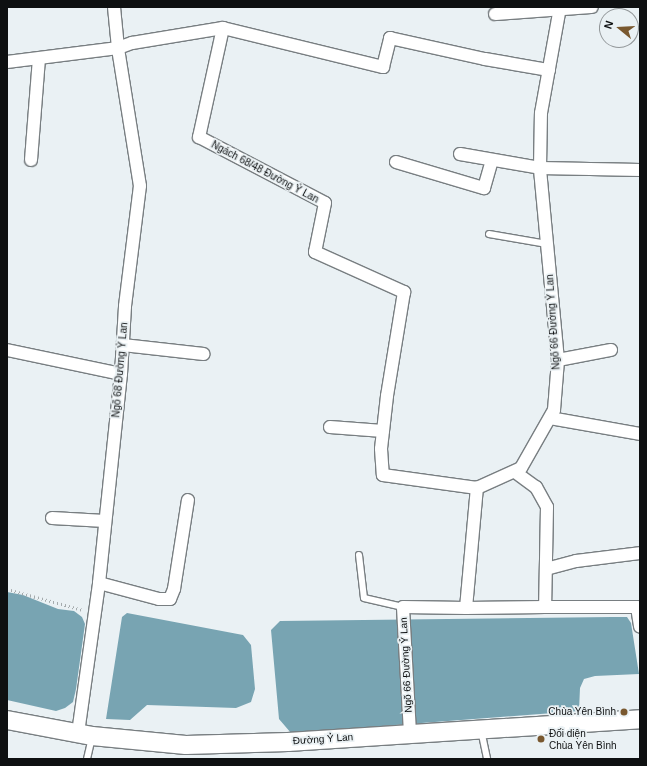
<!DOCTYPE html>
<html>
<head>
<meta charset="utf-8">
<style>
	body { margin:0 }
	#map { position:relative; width:647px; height:766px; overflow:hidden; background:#eaf1f4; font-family:Arial,sans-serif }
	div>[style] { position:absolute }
	.water>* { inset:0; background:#78a4b2 }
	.path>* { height:2.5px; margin-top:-1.25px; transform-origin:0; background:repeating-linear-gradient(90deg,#a5abad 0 1px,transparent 0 4px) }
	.roads { filter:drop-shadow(1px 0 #787e81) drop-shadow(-1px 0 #787e81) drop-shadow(0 1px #787e81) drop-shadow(0 -1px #787e81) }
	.lane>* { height:6px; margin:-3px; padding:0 3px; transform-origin:3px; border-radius:3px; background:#fff }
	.street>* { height:12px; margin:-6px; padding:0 6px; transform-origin:6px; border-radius:6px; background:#fff }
	.secondary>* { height:18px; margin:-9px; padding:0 9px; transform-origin:9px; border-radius:9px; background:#fff }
	.dots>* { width:11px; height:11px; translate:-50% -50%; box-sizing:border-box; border:2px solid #eaf1f4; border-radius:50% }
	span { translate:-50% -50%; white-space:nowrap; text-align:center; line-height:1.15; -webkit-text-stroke:3.5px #eaf1f4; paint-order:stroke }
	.street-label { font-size:10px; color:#0e1011 }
	.poi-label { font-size:10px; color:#0e1011 }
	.right { translate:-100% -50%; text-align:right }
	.left { translate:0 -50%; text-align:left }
	.frame { position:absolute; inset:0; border:8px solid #0e1011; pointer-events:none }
	.north { position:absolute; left:599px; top:8px; width:40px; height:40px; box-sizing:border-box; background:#eaf1f4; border:1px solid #929799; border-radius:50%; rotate:288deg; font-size:11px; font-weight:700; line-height:16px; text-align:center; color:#0e1011 }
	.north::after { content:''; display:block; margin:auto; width:14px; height:18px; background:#79582f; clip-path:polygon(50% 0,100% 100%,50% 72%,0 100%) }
</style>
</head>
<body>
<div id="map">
	<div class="water">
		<i style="clip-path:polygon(7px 592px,23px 595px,58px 609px,74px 611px,82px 617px,85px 624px,76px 689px,73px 702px,65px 708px,56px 711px,7px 700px)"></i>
		<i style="clip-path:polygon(127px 613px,243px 635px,251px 645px,255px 689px,251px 702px,236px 708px,147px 705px,130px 720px,106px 719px,122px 617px)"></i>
		<i style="clip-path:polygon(612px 617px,627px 617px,631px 623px,639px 674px,595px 676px,584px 679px,580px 688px,579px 711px,291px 733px,279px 719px,271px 630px,280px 621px)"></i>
	</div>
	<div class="path">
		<i style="left:7px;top:589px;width:79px;rotate:15.4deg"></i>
	</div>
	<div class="roads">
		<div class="lane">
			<i style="left:489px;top:234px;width:59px;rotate:9.8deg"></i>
			<i style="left:359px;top:555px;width:43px;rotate:83.4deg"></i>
			<i style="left:364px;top:598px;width:40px;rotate:13deg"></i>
			<i style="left:481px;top:730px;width:30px;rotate:78deg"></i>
			<i style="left:87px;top:759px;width:22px;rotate:-77deg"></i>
		</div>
		<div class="street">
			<i style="left:495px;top:14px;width:97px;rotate:-4.1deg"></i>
			<i style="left:223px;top:28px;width:112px;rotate:102.4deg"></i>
			<i style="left:199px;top:137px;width:142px;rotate:27.6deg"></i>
			<i style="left:325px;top:203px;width:50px;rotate:101.5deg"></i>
			<i style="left:315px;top:252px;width:98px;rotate:24.2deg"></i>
			<i style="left:404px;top:292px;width:105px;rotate:99.3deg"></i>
			<i style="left:387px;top:396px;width:53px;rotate:96.5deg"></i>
			<i style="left:381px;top:449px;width:26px;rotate:86deg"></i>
			<i style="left:383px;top:475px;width:95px;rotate:7.9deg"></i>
			<i style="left:7px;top:62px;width:112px;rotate:-7.2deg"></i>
			<i style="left:118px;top:48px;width:15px;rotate:-20deg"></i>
			<i style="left:132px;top:43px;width:92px;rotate:-9.4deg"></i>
			<i style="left:223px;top:28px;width:165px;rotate:13.7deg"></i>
			<i style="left:383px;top:67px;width:30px;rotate:-76deg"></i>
			<i style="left:390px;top:38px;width:97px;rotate:12.5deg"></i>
			<i style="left:485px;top:59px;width:65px;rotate:9.8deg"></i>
			<i style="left:460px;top:154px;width:81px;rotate:9.9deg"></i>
			<i style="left:540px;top:168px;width:100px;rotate:1.1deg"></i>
			<i style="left:31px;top:160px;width:101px;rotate:-85.5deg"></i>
			<i style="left:396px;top:162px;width:92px;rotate:16.5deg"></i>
			<i style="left:484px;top:188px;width:29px;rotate:-74deg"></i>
			<i style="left:123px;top:345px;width:81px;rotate:6.4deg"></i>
			<i style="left:7px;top:350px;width:116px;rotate:11.9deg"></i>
			<i style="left:558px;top:360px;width:54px;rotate:-10.7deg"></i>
			<i style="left:550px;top:418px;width:91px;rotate:10.1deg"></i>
			<i style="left:330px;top:427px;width:53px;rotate:4.3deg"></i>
			<i style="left:515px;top:472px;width:26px;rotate:36deg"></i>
			<i style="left:536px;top:487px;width:23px;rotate:61deg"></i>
			<i style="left:547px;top:507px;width:100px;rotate:91.1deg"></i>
			<i style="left:545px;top:607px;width:92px"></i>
			<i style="left:637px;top:607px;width:20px;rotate:81deg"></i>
			<i style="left:52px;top:518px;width:53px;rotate:3.2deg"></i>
			<i style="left:546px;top:569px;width:31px;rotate:-15deg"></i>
			<i style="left:576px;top:561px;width:64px;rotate:-7.1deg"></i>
			<i style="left:99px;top:583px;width:62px;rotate:14.9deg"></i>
			<i style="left:159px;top:599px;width:11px"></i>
			<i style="left:170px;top:599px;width:11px;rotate:-68deg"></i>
			<i style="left:174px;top:589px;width:90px;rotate:-81.1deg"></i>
			<i style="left:466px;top:608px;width:79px;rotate:-0.7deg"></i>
			<i style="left:78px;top:733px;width:151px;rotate:-82deg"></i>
			<i style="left:99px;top:583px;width:210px;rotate:-84deg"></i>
			<i style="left:121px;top:374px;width:68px;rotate:-86.6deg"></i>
			<i style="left:125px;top:306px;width:121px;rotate:-82.9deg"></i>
			<i style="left:140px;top:186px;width:140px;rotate:-99.1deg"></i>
			<i style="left:118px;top:48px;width:41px;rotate:-95.6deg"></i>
			<i style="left:410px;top:733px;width:126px;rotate:-93.2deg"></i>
			<i style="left:403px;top:607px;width:63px;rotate:0.9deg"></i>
			<i style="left:466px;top:608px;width:121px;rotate:-84.8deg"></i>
			<i style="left:477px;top:488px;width:48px;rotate:-24.4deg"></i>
			<i style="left:521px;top:468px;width:67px;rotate:-60.4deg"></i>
			<i style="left:554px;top:410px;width:50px;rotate:-85.4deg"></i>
			<i style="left:558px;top:360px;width:193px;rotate:-95.4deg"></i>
			<i style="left:540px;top:168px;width:55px;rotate:-89deg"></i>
			<i style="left:541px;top:113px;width:108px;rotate:-79.8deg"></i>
		</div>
		<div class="secondary">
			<i style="left:7px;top:720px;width:86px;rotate:10.7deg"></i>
			<i style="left:92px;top:736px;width:94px;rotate:5.5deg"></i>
			<i style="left:186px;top:745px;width:102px;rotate:-1.7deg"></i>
			<i style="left:288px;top:742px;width:353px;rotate:-3.7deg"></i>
		</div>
	</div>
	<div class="dots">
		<i style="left:624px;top:712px;background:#79582f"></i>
		<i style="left:541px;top:739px;background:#79582f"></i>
	</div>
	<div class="street-label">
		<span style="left:265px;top:172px;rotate:28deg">Ngách 68/48 Đường Ỷ Lan</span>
		<span style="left:553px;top:322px;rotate:-94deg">Ngõ 66 Đường Ỷ Lan</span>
		<span style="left:120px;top:370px;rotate:-85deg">Ngõ 68 Đường Ỷ Lan</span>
		<span style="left:406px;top:665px;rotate:-93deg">Ngõ 66 Đường Ỷ Lan</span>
		<span style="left:323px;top:739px;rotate:-4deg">Đường Ỷ Lan</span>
	</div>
	<div class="poi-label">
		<span class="right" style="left:616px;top:712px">Chùa Yên Bình</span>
		<span class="left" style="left:549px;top:739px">Đối diện<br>Chùa Yên Bình</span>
	</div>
	<div class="frame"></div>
	<div class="north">N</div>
</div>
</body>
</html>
